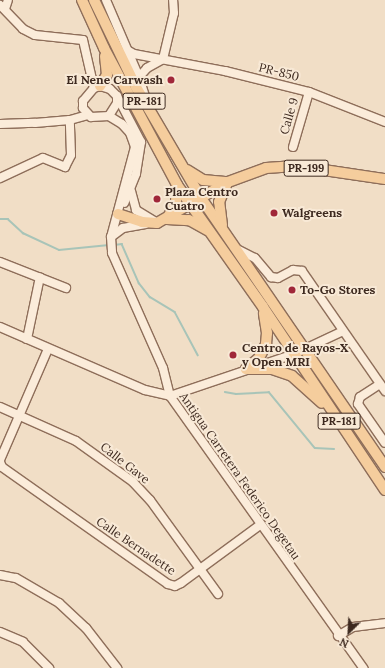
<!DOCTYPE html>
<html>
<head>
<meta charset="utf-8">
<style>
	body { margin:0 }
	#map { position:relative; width:385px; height:668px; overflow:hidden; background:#f1dec6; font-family:Lora,serif }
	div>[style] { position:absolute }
	.stream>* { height:1.5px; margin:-0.75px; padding:0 0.75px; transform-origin:0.75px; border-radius:0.75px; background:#a8c4b8 }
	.roads { filter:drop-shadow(1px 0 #8e6e5a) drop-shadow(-1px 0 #8e6e5a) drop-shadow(0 1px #8e6e5a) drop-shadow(0 -1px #8e6e5a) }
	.minor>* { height:8px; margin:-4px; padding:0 4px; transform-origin:4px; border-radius:4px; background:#fbecda }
	.major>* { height:10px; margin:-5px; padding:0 5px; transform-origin:5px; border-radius:5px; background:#f5cd9d }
	.dots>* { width:11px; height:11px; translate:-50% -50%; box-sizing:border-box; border:2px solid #f8e9d6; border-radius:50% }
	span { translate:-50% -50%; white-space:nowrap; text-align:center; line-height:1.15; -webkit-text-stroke:4px #f8e9d6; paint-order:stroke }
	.shield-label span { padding:1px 3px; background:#f8e9d6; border:1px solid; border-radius:3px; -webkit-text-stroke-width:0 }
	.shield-label { font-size:11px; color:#3d291f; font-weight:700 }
	.street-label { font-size:12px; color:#3d291f }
	.poi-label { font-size:12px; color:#3d291f; font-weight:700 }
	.right { translate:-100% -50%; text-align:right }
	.left { translate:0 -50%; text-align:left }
	.north { position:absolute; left:329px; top:612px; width:40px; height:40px; -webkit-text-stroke:3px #f8e9d6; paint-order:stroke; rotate:204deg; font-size:11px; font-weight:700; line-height:16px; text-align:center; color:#3d291f }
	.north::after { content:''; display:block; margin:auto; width:14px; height:18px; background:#3d291f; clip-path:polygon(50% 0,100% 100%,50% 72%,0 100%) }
</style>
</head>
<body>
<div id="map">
	<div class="stream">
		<i style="left:0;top:219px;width:8px"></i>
		<i style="left:8px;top:219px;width:21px;rotate:43deg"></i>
		<i style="left:23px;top:233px;width:40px;rotate:25deg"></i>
		<i style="left:59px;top:250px;width:50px;rotate:-5.7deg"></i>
		<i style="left:114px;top:245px;width:8px;rotate:-7deg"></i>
		<i style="left:122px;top:244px;width:43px;rotate:66.4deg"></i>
		<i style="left:139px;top:283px;width:18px;rotate:52deg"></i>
		<i style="left:150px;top:297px;width:29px;rotate:31deg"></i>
		<i style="left:175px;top:312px;width:49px;rotate:61.9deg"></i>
		<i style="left:225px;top:392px;width:11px;rotate:10deg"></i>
		<i style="left:236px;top:394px;width:33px;rotate:-3deg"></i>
		<i style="left:269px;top:392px;width:72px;rotate:50.6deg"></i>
		<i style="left:315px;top:448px;width:19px;rotate:3deg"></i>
	</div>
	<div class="roads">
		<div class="minor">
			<i style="left:106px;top:0;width:84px;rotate:66.8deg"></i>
			<i style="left:0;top:5px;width:33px;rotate:46deg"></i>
			<i style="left:23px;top:29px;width:13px;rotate:27deg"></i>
			<i style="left:35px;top:35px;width:48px;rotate:5.9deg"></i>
			<i style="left:83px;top:40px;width:49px;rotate:77.1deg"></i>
			<i style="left:5px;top:9px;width:9px;rotate:-72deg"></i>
			<i style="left:127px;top:50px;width:8px;rotate:30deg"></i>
			<i style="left:134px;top:54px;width:93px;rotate:10.6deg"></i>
			<i style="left:225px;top:71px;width:87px;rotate:14deg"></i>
			<i style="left:309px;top:92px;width:82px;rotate:21.5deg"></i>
			<i style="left:163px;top:59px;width:47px;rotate:-76.6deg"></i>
			<i style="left:174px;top:13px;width:13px;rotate:-94deg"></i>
			<i style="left:100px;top:86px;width:10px;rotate:17deg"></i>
			<i style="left:110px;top:89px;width:10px;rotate:45deg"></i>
			<i style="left:117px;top:96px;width:7px;rotate:90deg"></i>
			<i style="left:117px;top:103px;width:15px;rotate:122deg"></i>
			<i style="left:109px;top:116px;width:18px;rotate:177deg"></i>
			<i style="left:91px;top:117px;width:12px;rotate:-132deg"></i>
			<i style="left:83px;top:108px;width:7px;rotate:-90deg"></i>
			<i style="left:83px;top:101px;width:17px;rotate:-50deg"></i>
			<i style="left:94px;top:88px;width:6px;rotate:-18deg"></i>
			<i style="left:117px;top:96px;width:52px;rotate:62.4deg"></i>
			<i style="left:141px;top:142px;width:32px;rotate:99deg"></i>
			<i style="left:136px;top:174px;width:31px;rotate:112deg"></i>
			<i style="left:145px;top:96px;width:20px;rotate:-108deg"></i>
			<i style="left:139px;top:77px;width:12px;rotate:-48deg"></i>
			<i style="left:147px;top:68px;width:18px;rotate:-29deg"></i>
			<i style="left:109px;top:116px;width:15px;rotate:32deg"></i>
			<i style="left:122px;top:124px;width:12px;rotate:48deg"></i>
			<i style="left:130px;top:133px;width:15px;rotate:70deg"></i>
			<i style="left:135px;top:147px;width:93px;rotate:104.9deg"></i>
			<i style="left:111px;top:237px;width:16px;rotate:86deg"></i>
			<i style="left:112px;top:253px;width:126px;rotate:66.1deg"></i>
			<i style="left:163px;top:368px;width:29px;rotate:76deg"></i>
			<i style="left:170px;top:396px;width:334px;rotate:54.6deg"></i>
			<i style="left:0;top:124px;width:35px;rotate:-2deg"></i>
			<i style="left:35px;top:123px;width:35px;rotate:-5deg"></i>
			<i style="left:70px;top:120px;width:18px;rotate:-16deg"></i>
			<i style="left:293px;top:147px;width:57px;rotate:-73.8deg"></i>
			<i style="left:0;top:178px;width:47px;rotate:-24.9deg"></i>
			<i style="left:43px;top:158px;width:24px;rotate:22deg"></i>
			<i style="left:65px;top:167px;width:13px;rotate:-63deg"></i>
			<i style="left:71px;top:155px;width:35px;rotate:-92deg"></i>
			<i style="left:131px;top:191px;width:20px;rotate:75deg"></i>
			<i style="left:136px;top:210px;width:23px;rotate:31deg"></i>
			<i style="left:111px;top:237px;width:15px;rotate:-37deg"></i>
			<i style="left:123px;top:228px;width:23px;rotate:-10deg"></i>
			<i style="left:235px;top:248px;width:22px;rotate:27deg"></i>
			<i style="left:255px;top:258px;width:25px;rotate:50deg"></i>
			<i style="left:271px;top:277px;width:7px;rotate:8deg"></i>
			<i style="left:278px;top:278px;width:17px;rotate:-28deg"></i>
			<i style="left:293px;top:270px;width:9px;rotate:6deg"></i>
			<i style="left:302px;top:271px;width:146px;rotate:55.3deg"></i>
			<i style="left:0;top:262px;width:71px;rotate:21.5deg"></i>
			<i style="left:0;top:327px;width:158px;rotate:23.5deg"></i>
			<i style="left:145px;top:390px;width:26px;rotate:13deg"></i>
			<i style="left:170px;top:396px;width:131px;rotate:-18.7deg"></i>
			<i style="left:294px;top:354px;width:54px;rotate:-25.1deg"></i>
			<i style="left:27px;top:339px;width:63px;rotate:-78.2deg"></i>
			<i style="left:380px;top:384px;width:24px;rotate:147deg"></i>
			<i style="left:360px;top:397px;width:7px;rotate:106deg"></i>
			<i style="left:358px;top:404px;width:47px;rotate:55.3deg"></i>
			<i style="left:0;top:407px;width:83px;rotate:24.1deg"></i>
			<i style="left:76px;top:441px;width:70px;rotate:35.7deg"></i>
			<i style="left:133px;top:482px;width:25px;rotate:47deg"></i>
			<i style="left:150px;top:500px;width:116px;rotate:54.1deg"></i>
			<i style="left:0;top:460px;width:121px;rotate:-66.6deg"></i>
			<i style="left:0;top:462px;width:5px;rotate:68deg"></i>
			<i style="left:2px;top:467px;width:203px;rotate:35.2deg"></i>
			<i style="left:168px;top:584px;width:7px;rotate:16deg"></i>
			<i style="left:175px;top:586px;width:7px;rotate:-27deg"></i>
			<i style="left:181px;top:583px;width:98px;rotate:-36.3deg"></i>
			<i style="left:0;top:575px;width:16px;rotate:11deg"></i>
			<i style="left:16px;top:578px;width:50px;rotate:30.2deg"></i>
			<i style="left:59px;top:603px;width:37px;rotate:43deg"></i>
			<i style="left:86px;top:628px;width:51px;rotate:52.2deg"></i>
			<i style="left:0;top:632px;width:25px;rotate:23deg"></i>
			<i style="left:23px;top:642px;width:37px;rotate:45deg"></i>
			<i style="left:338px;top:636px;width:17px;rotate:-31deg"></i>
			<i style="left:353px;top:627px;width:32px;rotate:-7deg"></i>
		</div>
		<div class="major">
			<i style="left:82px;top:0;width:53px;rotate:65.4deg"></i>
			<i style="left:104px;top:48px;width:155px;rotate:61.9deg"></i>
			<i style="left:177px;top:185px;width:149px;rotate:54.8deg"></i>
			<i style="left:263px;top:307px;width:220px;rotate:56.3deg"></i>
			<i style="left:94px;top:0;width:97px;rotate:64.2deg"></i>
			<i style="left:136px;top:87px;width:129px;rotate:59.6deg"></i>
			<i style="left:201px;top:198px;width:326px;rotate:55.6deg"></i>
			<i style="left:100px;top:86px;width:13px;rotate:-58deg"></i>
			<i style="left:107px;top:75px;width:19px;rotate:-96deg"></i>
			<i style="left:187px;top:170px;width:19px;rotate:32deg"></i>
			<i style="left:203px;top:180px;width:25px;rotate:5deg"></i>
			<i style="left:118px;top:214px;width:25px;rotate:18deg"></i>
			<i style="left:142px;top:222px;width:15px;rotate:4deg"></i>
			<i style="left:157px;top:223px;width:82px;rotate:-30deg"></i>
			<i style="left:228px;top:182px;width:40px;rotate:-20.2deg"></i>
			<i style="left:266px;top:168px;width:26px;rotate:-4deg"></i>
			<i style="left:292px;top:166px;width:25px;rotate:7deg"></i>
			<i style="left:317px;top:169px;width:69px;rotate:8.4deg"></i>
			<i style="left:167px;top:219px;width:22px;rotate:3deg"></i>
			<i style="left:189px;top:220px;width:21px;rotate:29deg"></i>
			<i style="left:167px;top:219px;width:19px;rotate:-62deg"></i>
			<i style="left:176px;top:202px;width:17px;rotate:-87deg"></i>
			<i style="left:222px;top:225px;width:23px;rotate:-97deg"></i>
			<i style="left:219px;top:202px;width:21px;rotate:-67deg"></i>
			<i style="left:246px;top:369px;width:26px"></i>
			<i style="left:272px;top:369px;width:21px;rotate:19deg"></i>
			<i style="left:292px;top:376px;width:40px;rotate:42deg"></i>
			<i style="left:246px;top:369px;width:17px;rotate:-40deg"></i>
			<i style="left:259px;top:358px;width:16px;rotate:-63deg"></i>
			<i style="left:266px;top:344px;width:11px;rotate:-85deg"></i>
			<i style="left:267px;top:333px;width:20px;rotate:-99deg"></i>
		</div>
	</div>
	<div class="dots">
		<i style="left:171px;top:80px;background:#a02739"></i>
		<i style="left:157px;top:199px;background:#a02739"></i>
		<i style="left:274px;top:213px;background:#a02739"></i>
		<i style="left:292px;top:290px;background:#a02739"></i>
		<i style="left:233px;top:355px;background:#a02739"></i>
	</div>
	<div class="shield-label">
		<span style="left:144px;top:101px">PR-181</span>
		<span style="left:306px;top:168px">PR-199</span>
		<span style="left:339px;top:421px">PR-181</span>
	</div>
	<div class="street-label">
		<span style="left:279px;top:72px;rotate:14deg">PR-850</span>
		<span style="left:289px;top:116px;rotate:-74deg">Calle 9</span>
		<span style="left:125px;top:463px;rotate:38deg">Calle Gave</span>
		<span style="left:240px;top:476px;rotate:55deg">Antigua Carretera Federico Degetau</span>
		<span style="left:136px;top:546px;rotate:34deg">Calle Bernadette</span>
	</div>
	<div class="poi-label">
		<span class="right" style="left:163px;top:80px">El Nene Carwash</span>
		<span class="left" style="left:165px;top:199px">Plaza Centro<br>Cuatro</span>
		<span class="left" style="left:282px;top:213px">Walgreens</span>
		<span class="left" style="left:300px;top:290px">To-Go Stores</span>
		<span class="left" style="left:242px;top:355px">Centro de Rayos-X<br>y Open MRI</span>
	</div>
	<div class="north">N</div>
</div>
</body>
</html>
